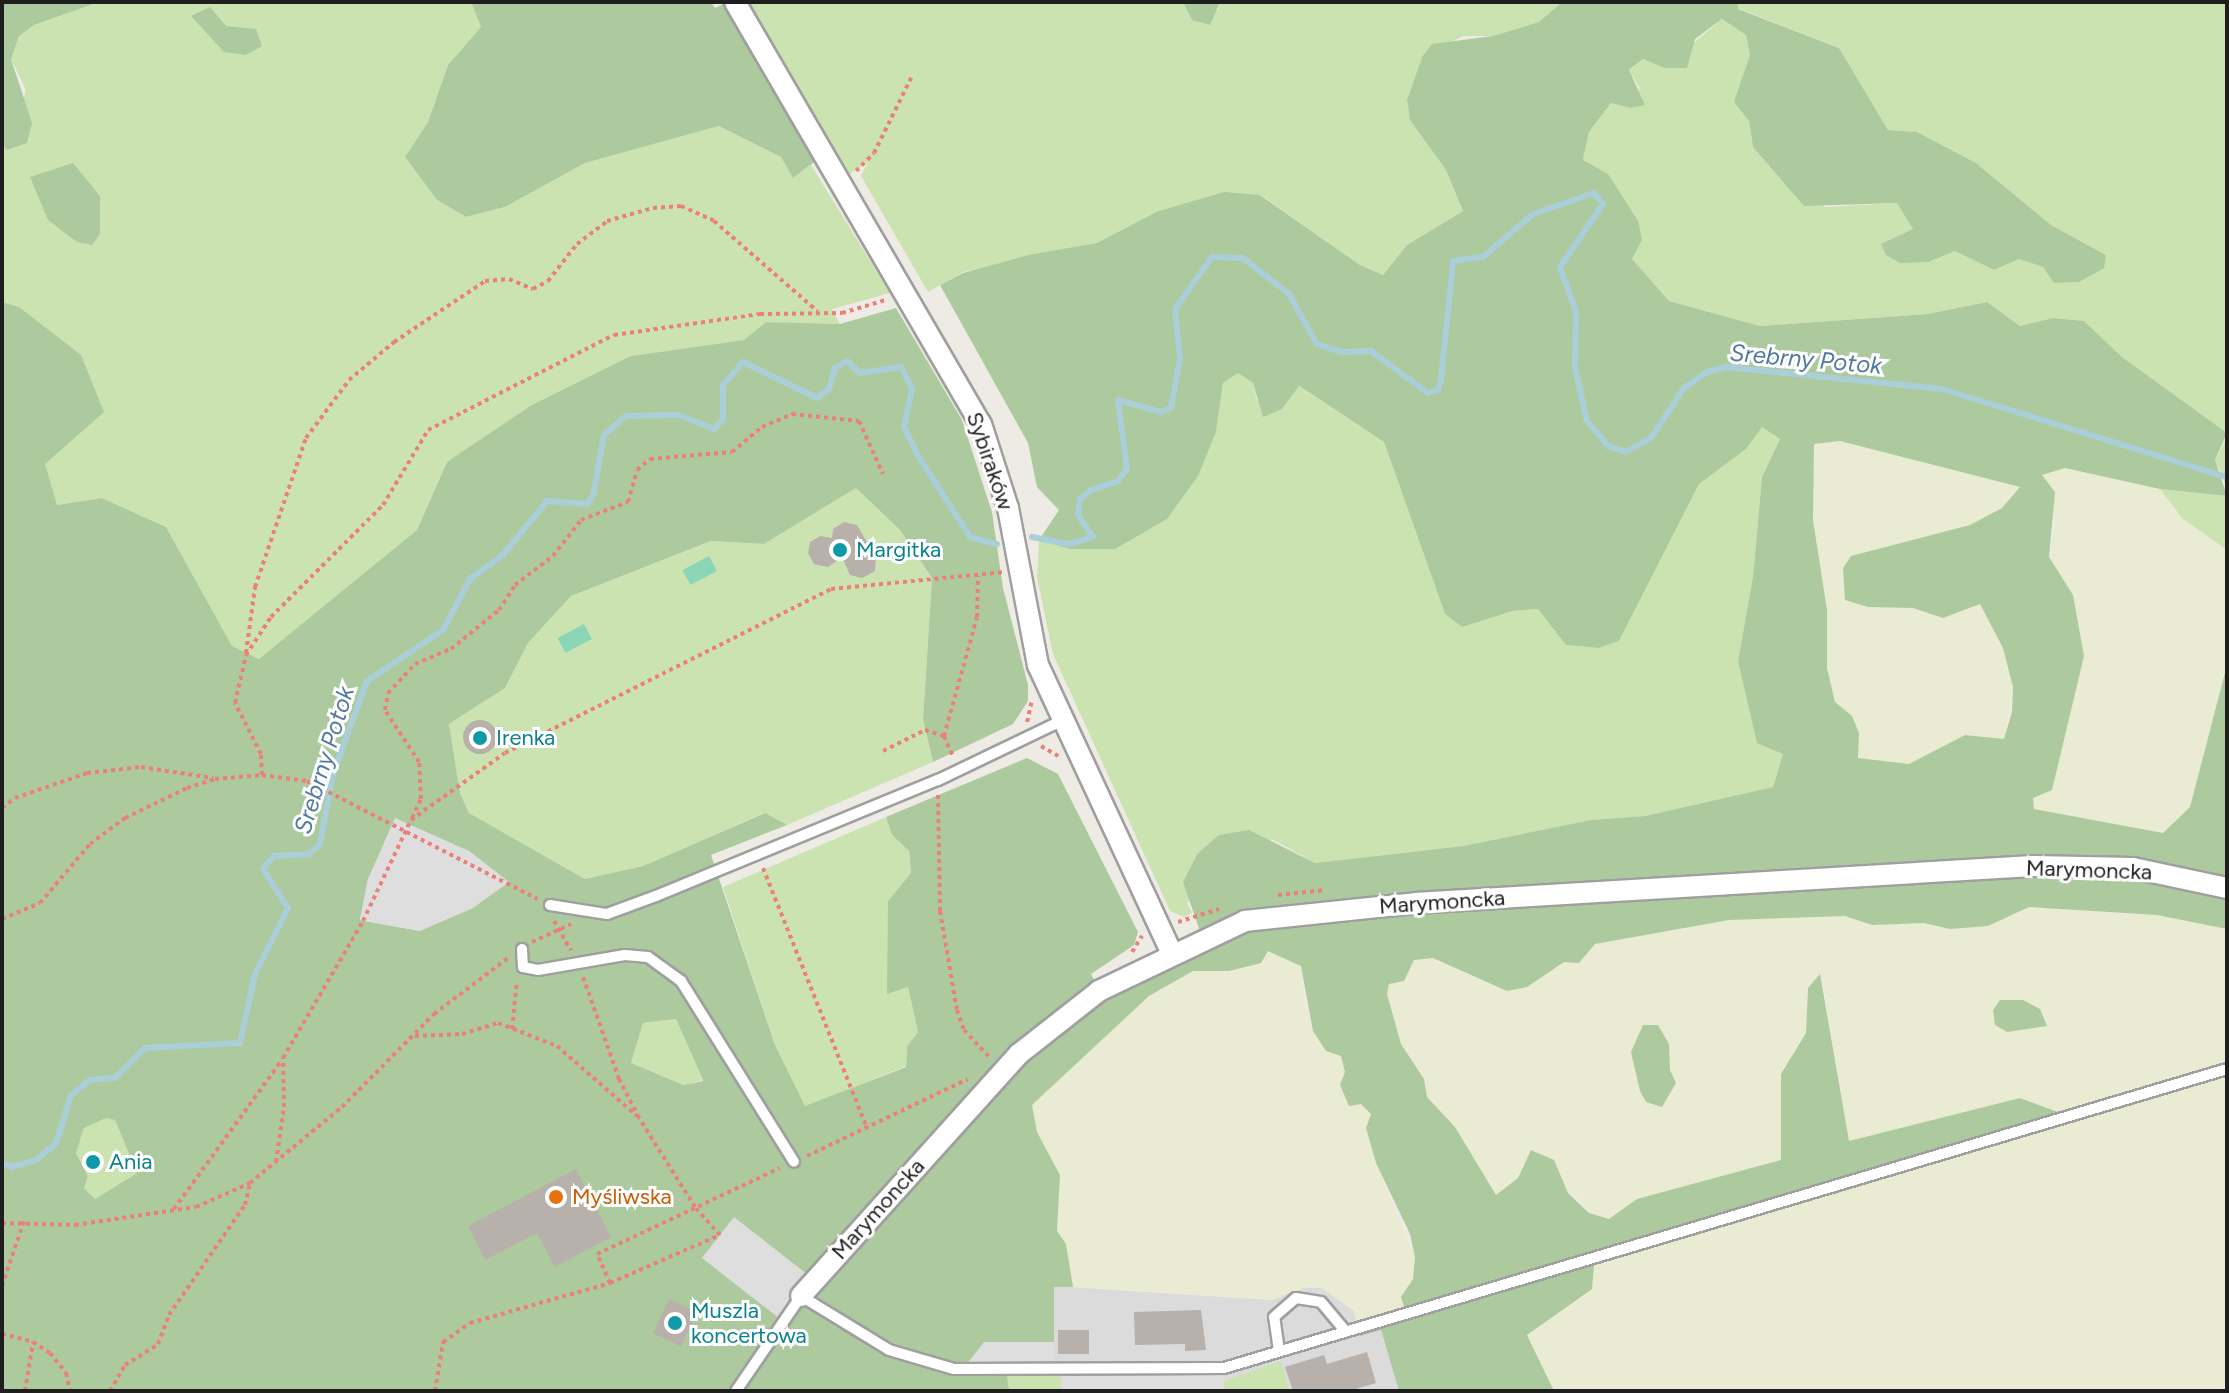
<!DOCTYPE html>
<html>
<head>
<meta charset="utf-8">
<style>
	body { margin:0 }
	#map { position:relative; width:2229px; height:1393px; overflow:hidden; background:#eeebe5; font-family:Figtree,sans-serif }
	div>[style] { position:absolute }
	.residential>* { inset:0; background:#dcdbdb }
	.farmland>* { inset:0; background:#eaebd3 }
	.grass>* { inset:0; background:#cbe3b0; transform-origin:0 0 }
	.forest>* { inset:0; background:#adca9e }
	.pitch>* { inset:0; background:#8bd6b6; transform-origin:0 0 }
	.parking>* { inset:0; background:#dedede; transform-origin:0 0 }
	.stream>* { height:6px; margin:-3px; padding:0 3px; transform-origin:3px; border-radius:3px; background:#aacfd8 }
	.building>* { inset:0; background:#b7b0ab; transform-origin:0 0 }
	.round { border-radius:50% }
	.path>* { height:4px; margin-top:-2px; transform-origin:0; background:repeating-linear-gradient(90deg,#ec8079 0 4px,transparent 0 8px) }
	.roads { filter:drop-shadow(2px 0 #9f9f9f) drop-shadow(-2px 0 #9f9f9f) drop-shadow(0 2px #9f9f9f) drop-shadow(0 -2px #9f9f9f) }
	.service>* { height:10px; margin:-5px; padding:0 5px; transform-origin:5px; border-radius:5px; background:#fff }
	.minor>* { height:20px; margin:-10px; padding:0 10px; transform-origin:10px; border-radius:10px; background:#fff }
	.dots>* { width:22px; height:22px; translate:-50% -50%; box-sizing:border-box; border:4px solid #fff; border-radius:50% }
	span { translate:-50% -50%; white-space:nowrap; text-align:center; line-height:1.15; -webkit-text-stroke:6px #fff; paint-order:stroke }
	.street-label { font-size:22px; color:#1e1e1e }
	.culture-label { font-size:22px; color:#0d838f }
	.left { translate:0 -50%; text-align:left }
	.food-label { font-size:22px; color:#c56008 }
	.water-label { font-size:24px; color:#517a9e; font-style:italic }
	.frame { position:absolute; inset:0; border:4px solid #1e1e1e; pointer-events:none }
</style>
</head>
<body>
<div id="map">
	<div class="residential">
		<i style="clip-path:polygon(1054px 1286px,1273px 1300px,1294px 1287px,1322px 1288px,1381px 1330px,1399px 1391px,1290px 1391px,1281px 1362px,1224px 1381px,1224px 1391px,1061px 1391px,1061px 1369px,1054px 1369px)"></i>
	</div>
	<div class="farmland">
		<i style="clip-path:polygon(1840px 441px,2020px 487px,2002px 508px,1970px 525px,1851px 556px,1868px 607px,1913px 608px,1943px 618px,1980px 604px,2003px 648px,2013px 687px,2004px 740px,1965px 735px,1909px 764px,1858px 758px,1852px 716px,1835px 702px,1827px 668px,1827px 610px,1813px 520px,1814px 443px)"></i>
		<i style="clip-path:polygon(2065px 468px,2160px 489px,2183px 519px,2227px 550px,2227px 665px,2190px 807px,2162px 833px,2034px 809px,2033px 797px,2052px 790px,2073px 595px,2049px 557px,2056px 523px,2042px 475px)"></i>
		<i style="clip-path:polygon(2029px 907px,2157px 915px,2227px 929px,2227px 1376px,2221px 1391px,1554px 1391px,1527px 1335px,1592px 1289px,1595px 1254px,2020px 1098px,1849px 1141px,1821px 975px,1808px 988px,1806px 1033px,1781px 1074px,1782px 1160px,1637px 1199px,1610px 1219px,1589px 1213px,1580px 1199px,1568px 1193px,1554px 1160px,1522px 1163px,1518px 1178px,1496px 1195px,1455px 1127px,1427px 1097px,1424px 1079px,1401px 1044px,1387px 994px,1389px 984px,1404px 981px,1414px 960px,1432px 958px,1491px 985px,1527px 987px,1564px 962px,1579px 963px,1595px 944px,1730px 920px,1845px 916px,1872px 925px,1924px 923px,1950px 929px,1988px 926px)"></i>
		<i style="clip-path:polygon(1267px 950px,1301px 966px,1305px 1008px,1341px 1056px,1361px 1104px,1371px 1114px,1366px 1128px,1376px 1163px,1415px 1257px,1413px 1279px,1401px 1297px,1405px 1310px,1357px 1325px,1353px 1310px,1322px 1288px,1308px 1286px,1273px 1300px,1073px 1287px,1066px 1244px,1057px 1231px,1060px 1175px,1037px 1132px,1032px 1105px,1149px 996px,1193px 971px,1229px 971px)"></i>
	</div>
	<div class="grass">
		<i style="clip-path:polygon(99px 2px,471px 2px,481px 27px,448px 65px,428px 122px,405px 157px,437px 200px,466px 217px,505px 207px,585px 163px,719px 126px,781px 157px,793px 178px,811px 165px,890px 293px,832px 309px,840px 324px,766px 322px,745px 340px,631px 356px,447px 462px,417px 530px,260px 659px,232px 646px,166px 527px,102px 498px,57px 505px,44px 465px,19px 307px,2px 302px,2px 145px,7px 150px,26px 90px,11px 59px,19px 36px,34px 25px)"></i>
		<i style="clip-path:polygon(746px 2px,1183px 2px,1192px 20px,1218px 10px,1220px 2px,1562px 2px,1539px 22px,1493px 36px,1463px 36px,1422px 57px,1407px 100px,1410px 120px,1446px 170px,1463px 211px,1407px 245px,1383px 275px,1360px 265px,1261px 195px,1156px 212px,1097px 243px,963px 272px,928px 292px,861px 176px,868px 162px,848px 175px)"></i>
		<i style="clip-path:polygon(1738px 2px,2227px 2px,2227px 433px,2122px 357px,2084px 321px,2053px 318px,2020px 326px,1987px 302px,1928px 314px,1760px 326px,1669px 301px,1631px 259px,1642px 240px,1583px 160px,1589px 132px,1611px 103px,1630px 108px,1640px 88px,1629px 71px,1643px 59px,1664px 68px,1722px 19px,1746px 34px,1750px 55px,1735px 102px,1749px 121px,1753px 147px,1825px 207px,1897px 203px,1914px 229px,1882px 244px,1929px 262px,1955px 251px,1994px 270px,2019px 259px,2043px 267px,2106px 255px,2051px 225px,1976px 163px,1917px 132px,1888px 130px,1839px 48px,1737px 8px)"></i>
		<i style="clip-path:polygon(1238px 373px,1253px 383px,1257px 400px,1282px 409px,1298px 386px,1384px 442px,1445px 614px,1462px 627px,1513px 611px,1538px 609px,1567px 645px,1599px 648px,1619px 641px,1699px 484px,1746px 449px,1762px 426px,1780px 439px,1762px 477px,1753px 577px,1738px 661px,1783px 754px,1773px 787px,1645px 816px,1591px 820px,1463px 846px,1315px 863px,1272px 839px,1187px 903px,1192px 913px,1184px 917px,1170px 911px,1053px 654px,1037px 577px,1039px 540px,1069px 549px,1115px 549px,1216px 431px,1223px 383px)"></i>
		<i style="clip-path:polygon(2227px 437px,2227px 488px,2215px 460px)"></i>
		<i style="clip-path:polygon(856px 488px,900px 530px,932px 578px,923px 719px,933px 762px,787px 825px,764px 813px,643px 866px,585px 879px,469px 813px,460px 793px,449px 724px,505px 688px,528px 643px,571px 596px,711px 541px,764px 544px)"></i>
		<i style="clip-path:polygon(2160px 489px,2227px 496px,2227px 550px,2183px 519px)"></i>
		<i style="clip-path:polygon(886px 817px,892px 835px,909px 851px,911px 874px,888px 901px,888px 993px,908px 987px,918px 1032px,907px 1046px,906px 1066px,805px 1107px,775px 1045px,723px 887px)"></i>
		<i style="clip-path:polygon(676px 1019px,703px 1080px,685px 1085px,631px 1063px,643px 1023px)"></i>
		<i style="clip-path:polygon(106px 1117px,115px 1120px,137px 1173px,95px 1199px,84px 1188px,88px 1176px,76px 1153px,84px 1128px)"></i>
		<i style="clip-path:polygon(1281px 1361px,1290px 1391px,1224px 1391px,1224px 1381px)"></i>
		<i style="left:1006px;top:1369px;width:55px;height:22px"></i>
	</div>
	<div class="forest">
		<i style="clip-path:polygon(2px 2px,99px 2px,34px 25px,19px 36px,11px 59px,32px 123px,27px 143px,7px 150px,2px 145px)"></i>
		<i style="clip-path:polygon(471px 2px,711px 2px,715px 8px,725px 3px,817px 160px,793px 178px,781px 157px,719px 126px,585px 163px,505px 207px,466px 217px,437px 200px,405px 157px,428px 122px,448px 65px,481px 27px)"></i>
		<i style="clip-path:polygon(1183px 2px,1220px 2px,1210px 25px,1192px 20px)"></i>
		<i style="clip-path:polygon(evenodd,1562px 2px,1738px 2px,1738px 9px,1839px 48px,1888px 130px,1917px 132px,1976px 163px,2051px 225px,2106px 255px,2104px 268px,2079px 282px,2054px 283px,2043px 267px,2019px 259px,1994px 270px,1955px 251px,1929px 262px,1900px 263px,1886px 255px,1881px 244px,1913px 229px,1897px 203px,1804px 206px,1753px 147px,1749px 121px,1734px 102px,1750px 55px,1746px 35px,1722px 19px,1695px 39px,1687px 68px,1664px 68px,1643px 59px,1629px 70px,1645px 105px,1630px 108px,1611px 103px,1589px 132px,1583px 160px,1608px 174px,1638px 221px,1642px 240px,1632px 259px,1669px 301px,1760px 326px,1928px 314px,1987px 302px,2020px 326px,2053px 318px,2084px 321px,2122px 357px,2227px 433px,2215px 460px,2227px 496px,2160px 489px,2065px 468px,2042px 475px,2055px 492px,2049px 557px,2073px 595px,2084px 656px,2052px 790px,2033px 798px,2034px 809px,2163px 833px,2190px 807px,2227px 665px,2227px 929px,2157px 915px,2029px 907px,1988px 926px,1950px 929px,1924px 923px,1872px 925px,1845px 916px,1729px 920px,1595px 944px,1579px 963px,1564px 962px,1527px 987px,1507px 991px,1433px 958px,1414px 960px,1404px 981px,1389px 984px,1387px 994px,1401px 1044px,1424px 1079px,1427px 1097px,1455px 1127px,1496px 1195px,1518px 1178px,1531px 1150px,1554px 1160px,1568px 1193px,1589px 1213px,1609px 1219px,1637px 1199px,1781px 1160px,1781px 1074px,1806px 1033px,1808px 988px,1820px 974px,1849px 1141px,2020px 1098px,2066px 1115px,1595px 1254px,1592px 1289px,1527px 1335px,1554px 1391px,1399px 1391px,1381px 1330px,1360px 1336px,1357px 1325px,1405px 1310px,1401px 1297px,1413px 1279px,1415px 1257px,1410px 1234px,1376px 1163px,1366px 1128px,1371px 1114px,1361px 1104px,1349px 1106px,1340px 1085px,1345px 1072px,1341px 1056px,1326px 1051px,1313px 1031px,1301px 966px,1268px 951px,1261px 963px,1229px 971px,1193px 971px,1149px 996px,1032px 1105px,1037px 1132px,1060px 1175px,1057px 1231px,1066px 1244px,1073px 1287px,1054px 1287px,1054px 1342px,984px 1342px,1006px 1369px,1009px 1391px,2px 1391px,2px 302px,19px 307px,81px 355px,104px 412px,45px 464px,57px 505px,102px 498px,166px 527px,232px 646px,259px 659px,417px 530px,447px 462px,532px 405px,631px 356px,744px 340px,766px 322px,840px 324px,896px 308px,962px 420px,992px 512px,1003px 588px,1028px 685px,1028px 701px,1013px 724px,933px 762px,923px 719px,932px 578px,900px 530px,856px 488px,764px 544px,711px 541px,571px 596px,528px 643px,505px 688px,449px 724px,460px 793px,469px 813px,585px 879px,643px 866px,765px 813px,787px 825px,711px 855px,775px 1045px,805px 1106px,906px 1067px,907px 1046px,918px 1032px,908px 987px,887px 994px,888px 901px,911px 873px,909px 851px,892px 835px,886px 817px,1027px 758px,1058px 774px,1138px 932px,1134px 945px,1091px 974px,1099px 990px,1202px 937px,1183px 882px,1198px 853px,1219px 835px,1249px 830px,1315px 863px,1463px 846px,1591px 820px,1645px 816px,1773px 787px,1783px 754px,1757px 743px,1738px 661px,1753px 577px,1762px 477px,1780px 439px,1762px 427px,1746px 449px,1699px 484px,1619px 641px,1599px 648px,1566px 645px,1538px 609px,1513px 611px,1462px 627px,1445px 614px,1384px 442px,1299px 386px,1282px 409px,1263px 417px,1253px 383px,1238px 373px,1223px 383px,1216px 432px,1198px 476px,1167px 519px,1115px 549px,1069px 549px,1039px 540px,1059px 510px,1037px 487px,1028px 443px,940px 285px,963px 273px,1029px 255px,1097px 243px,1156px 212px,1224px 192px,1260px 195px,1360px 265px,1383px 275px,1407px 245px,1463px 211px,1446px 170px,1410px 120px,1407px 100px,1422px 57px,1432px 44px,1493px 36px,1539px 22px,1562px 2px,1840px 441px,2020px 487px,2002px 508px,1970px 525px,1851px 556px,1843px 568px,1845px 600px,1868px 607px,1913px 608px,1943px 618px,1980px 604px,2003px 648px,2013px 687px,2012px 712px,2004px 739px,1965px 735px,1909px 764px,1858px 758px,1859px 733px,1852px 716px,1835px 702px,1827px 668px,1827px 610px,1813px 520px,1814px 444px,1840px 441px,1562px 2px,469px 851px,508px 882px,420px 931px,360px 920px,368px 879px,469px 851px,1562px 2px,676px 1019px,703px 1080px,703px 1081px,684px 1085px,631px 1063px,643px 1023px,676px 1019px,1562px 2px,106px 1118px,115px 1120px,137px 1173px,95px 1199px,84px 1188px,88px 1176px,76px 1153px,84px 1128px,106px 1118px)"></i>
		<i style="clip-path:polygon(210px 7px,226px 26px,256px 29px,262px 46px,246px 55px,224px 52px,191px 16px)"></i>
		<i style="clip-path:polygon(73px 163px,100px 196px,100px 234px,92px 245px,77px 242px,48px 220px,30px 177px)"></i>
		<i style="clip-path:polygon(2000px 1000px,2023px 1000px,2040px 1009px,2047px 1026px,2007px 1032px,1995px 1025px,1993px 1010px)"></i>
		<i style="clip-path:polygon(1643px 1025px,1658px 1025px,1669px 1044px,1670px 1070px,1676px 1083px,1662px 1107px,1646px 1102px,1640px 1091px,1631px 1052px)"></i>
	</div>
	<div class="pitch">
		<i style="left:709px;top:556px;width:17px;height:30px;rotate:62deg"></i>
		<i style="left:584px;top:624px;width:17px;height:30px;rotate:62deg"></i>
	</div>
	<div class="parking">
		<i style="clip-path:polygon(395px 818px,469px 851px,509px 882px,473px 908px,420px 931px,360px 920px,368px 879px)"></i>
		<i style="left:734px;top:1217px;width:101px;height:52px;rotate:38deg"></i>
		<i style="clip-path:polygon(984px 1342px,1054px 1342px,1054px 1369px,963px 1369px)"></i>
		<i style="left:1224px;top:1368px;width:23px;height:163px;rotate:90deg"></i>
	</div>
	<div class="stream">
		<i style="left:1032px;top:537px;width:38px;rotate:11deg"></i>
		<i style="left:1069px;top:544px;width:25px;rotate:-16deg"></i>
		<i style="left:1093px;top:537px;width:27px;rotate:-124deg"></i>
		<i style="left:1078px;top:515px;width:16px;rotate:-83deg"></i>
		<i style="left:1080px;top:499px;width:14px;rotate:-39deg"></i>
		<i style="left:1091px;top:490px;width:28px;rotate:-18deg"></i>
		<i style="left:1118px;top:481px;width:15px;rotate:-53deg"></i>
		<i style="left:1127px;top:469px;width:70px;rotate:-97.4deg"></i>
		<i style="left:1118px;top:400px;width:45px;rotate:15.6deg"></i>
		<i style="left:1161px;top:412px;width:11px;rotate:-22deg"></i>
		<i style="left:1171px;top:408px;width:50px;rotate:-79.6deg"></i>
		<i style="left:1180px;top:359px;width:50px;rotate:-95.7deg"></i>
		<i style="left:1175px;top:309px;width:64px;rotate:-54.6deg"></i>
		<i style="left:1212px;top:257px;width:31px;rotate:2deg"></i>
		<i style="left:1243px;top:258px;width:58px;rotate:38deg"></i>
		<i style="left:1289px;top:294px;width:57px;rotate:60.8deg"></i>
		<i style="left:1317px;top:344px;width:26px;rotate:18deg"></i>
		<i style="left:1342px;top:352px;width:29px;rotate:-2deg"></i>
		<i style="left:1371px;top:351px;width:71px;rotate:36.4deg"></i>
		<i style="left:1428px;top:393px;width:10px;rotate:-17deg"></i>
		<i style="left:1438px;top:390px;width:10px;rotate:-73deg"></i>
		<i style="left:1441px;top:380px;width:120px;rotate:-84.2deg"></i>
		<i style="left:1453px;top:261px;width:30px;rotate:-8deg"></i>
		<i style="left:1483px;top:257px;width:66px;rotate:-40.7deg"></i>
		<i style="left:1533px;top:214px;width:65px;rotate:-19deg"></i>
		<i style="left:1594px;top:193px;width:14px;rotate:51deg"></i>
		<i style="left:1603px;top:204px;width:76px;rotate:124.3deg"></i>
		<i style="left:1560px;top:267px;width:48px;rotate:70.4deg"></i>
		<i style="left:1576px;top:312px;width:56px;rotate:91deg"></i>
		<i style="left:1575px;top:368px;width:54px;rotate:77.2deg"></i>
		<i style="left:1587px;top:421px;width:33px;rotate:50deg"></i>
		<i style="left:1608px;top:446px;width:19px;rotate:18deg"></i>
		<i style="left:1626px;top:452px;width:29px;rotate:-29deg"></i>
		<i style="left:1651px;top:438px;width:60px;rotate:-56.6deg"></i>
		<i style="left:1684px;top:388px;width:28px;rotate:-35deg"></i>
		<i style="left:1707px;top:372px;width:20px;rotate:-15deg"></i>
		<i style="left:1726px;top:367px;width:217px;rotate:5.8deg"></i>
		<i style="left:1942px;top:389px;width:298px;rotate:17.2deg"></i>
		<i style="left:2px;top:1163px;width:11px;rotate:22deg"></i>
		<i style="left:12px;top:1167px;width:25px;rotate:-16deg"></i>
		<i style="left:36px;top:1160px;width:26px;rotate:-40deg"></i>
		<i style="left:56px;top:1143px;width:50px;rotate:-72.6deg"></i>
		<i style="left:71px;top:1095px;width:24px;rotate:-38deg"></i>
		<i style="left:90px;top:1080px;width:25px;rotate:-5deg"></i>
		<i style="left:115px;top:1078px;width:42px;rotate:-45deg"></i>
		<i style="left:145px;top:1048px;width:95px;rotate:-3deg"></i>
		<i style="left:240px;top:1043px;width:71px;rotate:-77.7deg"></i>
		<i style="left:255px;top:974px;width:74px;rotate:-63.4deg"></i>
		<i style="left:288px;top:908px;width:46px;rotate:-122.7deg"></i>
		<i style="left:263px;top:869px;width:17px;rotate:-50deg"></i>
		<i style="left:274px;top:856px;width:35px;rotate:-3deg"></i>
		<i style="left:309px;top:854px;width:15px;rotate:-42deg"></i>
		<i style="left:320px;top:844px;width:71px;rotate:-79.5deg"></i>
		<i style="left:333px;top:774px;width:99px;rotate:-69.9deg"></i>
		<i style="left:367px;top:681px;width:92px;rotate:-33.9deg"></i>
		<i style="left:443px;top:630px;width:58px;rotate:-62.1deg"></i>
		<i style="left:470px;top:579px;width:41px;rotate:-36deg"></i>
		<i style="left:503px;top:555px;width:70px;rotate:-50.8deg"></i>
		<i style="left:547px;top:501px;width:40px;rotate:4.3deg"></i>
		<i style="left:587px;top:504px;width:10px;rotate:-53deg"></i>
		<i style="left:593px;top:496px;width:62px;rotate:-79.8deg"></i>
		<i style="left:604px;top:435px;width:29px;rotate:-41deg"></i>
		<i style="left:626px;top:416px;width:52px;rotate:-1.1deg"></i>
		<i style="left:678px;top:415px;width:39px;rotate:21deg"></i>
		<i style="left:714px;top:429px;width:13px;rotate:-48deg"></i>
		<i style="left:723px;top:419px;width:34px;rotate:-90deg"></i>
		<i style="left:723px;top:385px;width:30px;rotate:-49deg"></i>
		<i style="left:743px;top:362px;width:82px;rotate:25.9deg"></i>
		<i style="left:817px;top:398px;width:15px;rotate:-37deg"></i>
		<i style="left:829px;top:389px;width:22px;rotate:-74deg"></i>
		<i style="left:835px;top:368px;width:14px;rotate:-30deg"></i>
		<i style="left:847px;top:361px;width:18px;rotate:43deg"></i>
		<i style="left:860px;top:373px;width:41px;rotate:-8.3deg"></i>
		<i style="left:901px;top:367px;width:25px;rotate:63deg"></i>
		<i style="left:912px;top:389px;width:39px;rotate:102deg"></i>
		<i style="left:904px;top:427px;width:30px;rotate:64deg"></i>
		<i style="left:917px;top:454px;width:98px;rotate:57.4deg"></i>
		<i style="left:970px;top:537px;width:28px;rotate:15deg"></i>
	</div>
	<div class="building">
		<i style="clip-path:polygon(844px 522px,857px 525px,876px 558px,875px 571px,862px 578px,850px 575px,842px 557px,828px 567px,814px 564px,808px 553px,810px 542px,820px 536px,832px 538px,833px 529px)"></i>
		<i class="round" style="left:463px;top:720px;width:34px;height:34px"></i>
		<i class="round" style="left:83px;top:1151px;width:20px;height:20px"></i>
		<i style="clip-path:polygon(576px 1169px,611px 1237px,555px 1267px,537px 1233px,485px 1260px,468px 1226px)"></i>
		<i style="left:669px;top:1299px;width:31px;height:38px;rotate:25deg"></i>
		<i style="clip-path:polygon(1201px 1310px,1206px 1350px,1185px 1351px,1185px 1344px,1135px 1345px,1134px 1312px)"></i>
		<i style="left:1058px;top:1330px;width:31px;height:24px"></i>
		<i style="clip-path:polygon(1367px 1352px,1376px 1383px,1349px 1391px,1293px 1391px,1285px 1367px,1324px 1355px,1327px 1364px)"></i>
	</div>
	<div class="path">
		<i style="left:856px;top:171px;width:25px;rotate:-45deg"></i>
		<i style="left:874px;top:153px;width:84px;rotate:-63.7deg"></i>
		<i style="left:246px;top:653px;width:67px;rotate:-82.2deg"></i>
		<i style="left:255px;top:587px;width:157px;rotate:-71.1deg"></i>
		<i style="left:306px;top:438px;width:72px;rotate:-53.4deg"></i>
		<i style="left:349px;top:380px;width:59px;rotate:-40.2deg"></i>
		<i style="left:394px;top:342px;width:110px;rotate:-33.8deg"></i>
		<i style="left:485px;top:281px;width:24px;rotate:-5deg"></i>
		<i style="left:509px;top:279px;width:26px;rotate:23deg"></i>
		<i style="left:533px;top:289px;width:17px;rotate:-28deg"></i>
		<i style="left:548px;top:281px;width:47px;rotate:-51.9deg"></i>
		<i style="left:577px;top:244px;width:38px;rotate:-37deg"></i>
		<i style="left:607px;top:221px;width:48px;rotate:-15.8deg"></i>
		<i style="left:653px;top:208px;width:28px;rotate:-4deg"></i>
		<i style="left:681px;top:206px;width:36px;rotate:24deg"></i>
		<i style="left:714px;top:221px;width:137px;rotate:41.1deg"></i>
		<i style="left:1027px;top:722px;width:23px;rotate:-77deg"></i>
		<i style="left:944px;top:736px;width:123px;rotate:-74.5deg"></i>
		<i style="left:977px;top:617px;width:41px;rotate:-88.6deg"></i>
		<i style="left:1041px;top:746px;width:20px;rotate:30deg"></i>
		<i style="left:883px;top:751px;width:47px;rotate:-26.6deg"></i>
		<i style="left:925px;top:730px;width:20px;rotate:18deg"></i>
		<i style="left:944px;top:736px;width:22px;rotate:66deg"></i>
		<i style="left:262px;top:775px;width:21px;rotate:-93deg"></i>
		<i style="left:261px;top:754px;width:57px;rotate:-117deg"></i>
		<i style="left:235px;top:703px;width:49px;rotate:-77.1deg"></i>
		<i style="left:246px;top:655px;width:45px;rotate:-56.7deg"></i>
		<i style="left:271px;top:617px;width:158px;rotate:-45deg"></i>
		<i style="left:383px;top:505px;width:87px;rotate:-59deg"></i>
		<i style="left:428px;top:430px;width:209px;rotate:-27.1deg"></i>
		<i style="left:614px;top:335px;width:148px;rotate:-8.2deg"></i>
		<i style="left:760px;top:314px;width:82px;rotate:-0.7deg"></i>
		<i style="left:842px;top:313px;width:46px;rotate:-16.5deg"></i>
		<i style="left:938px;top:795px;width:116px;rotate:89deg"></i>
		<i style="left:940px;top:911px;width:100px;rotate:80.3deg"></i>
		<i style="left:957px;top:1010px;width:21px;rotate:71deg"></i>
		<i style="left:964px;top:1030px;width:37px;rotate:47deg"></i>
		<i style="left:2px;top:808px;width:16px;rotate:-38deg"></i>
		<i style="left:15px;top:798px;width:76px;rotate:-19.1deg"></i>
		<i style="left:87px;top:773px;width:54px;rotate:-6.3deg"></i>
		<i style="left:141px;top:767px;width:73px;rotate:8.7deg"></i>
		<i style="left:412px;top:818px;width:21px;rotate:-65deg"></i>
		<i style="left:421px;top:799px;width:37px;rotate:-93deg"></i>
		<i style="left:419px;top:762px;width:62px;rotate:-123.2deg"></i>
		<i style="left:385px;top:710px;width:17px;rotate:-80deg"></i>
		<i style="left:388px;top:693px;width:40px;rotate:-47deg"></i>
		<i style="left:415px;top:664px;width:39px;rotate:-23deg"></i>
		<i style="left:451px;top:649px;width:62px;rotate:-39.1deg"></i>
		<i style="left:499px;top:610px;width:30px;rotate:-57deg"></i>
		<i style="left:515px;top:585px;width:48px;rotate:-37.3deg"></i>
		<i style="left:553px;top:556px;width:46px;rotate:-52.1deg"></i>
		<i style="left:581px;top:520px;width:50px;rotate:-21deg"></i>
		<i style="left:628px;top:502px;width:33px;rotate:-74deg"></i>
		<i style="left:637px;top:470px;width:17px;rotate:-40deg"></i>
		<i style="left:650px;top:459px;width:82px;rotate:-4.9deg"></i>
		<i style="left:732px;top:452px;width:39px;rotate:-40deg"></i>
		<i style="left:762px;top:427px;width:33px;rotate:-23deg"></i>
		<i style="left:792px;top:414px;width:67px;rotate:6deg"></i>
		<i style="left:859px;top:421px;width:58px;rotate:65.6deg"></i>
		<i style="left:763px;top:868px;width:280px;rotate:68.2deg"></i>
		<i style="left:1278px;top:895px;width:47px;rotate:-6.1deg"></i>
		<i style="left:2px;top:919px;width:41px;rotate:-22.8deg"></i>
		<i style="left:40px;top:903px;width:77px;rotate:-49.7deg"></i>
		<i style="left:90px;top:844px;width:44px;rotate:-36.6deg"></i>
		<i style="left:125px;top:818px;width:69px;rotate:-25.8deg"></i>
		<i style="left:187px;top:788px;width:29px;rotate:-18deg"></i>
		<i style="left:215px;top:779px;width:47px;rotate:-4.9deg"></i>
		<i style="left:262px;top:775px;width:45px;rotate:7.6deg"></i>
		<i style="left:307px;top:781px;width:259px;rotate:27.1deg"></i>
		<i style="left:554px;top:921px;width:34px;rotate:60deg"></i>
		<i style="left:1178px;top:922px;width:43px;rotate:-17.6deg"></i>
		<i style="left:532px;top:942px;width:43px;rotate:-24.8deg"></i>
		<i style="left:1132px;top:952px;width:19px;rotate:-58deg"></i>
		<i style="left:512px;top:1029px;width:48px;rotate:-84.1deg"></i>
		<i style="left:415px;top:1036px;width:47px;rotate:-2.4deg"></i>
		<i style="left:462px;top:1034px;width:38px;rotate:-17deg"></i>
		<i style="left:498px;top:1023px;width:63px;rotate:21.3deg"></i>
		<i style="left:557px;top:1046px;width:106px;rotate:41.2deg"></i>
		<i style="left:807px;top:1156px;width:178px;rotate:-25.6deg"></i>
		<i style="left:276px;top:1162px;width:56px;rotate:-81.7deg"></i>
		<i style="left:284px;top:1107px;width:49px;rotate:-91.2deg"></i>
		<i style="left:283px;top:1058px;width:159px;rotate:-59.7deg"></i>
		<i style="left:363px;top:921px;width:112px;rotate:-64.6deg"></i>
		<i style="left:411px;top:820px;width:115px;rotate:-35.5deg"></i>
		<i style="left:505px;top:753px;width:365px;rotate:-26.7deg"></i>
		<i style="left:831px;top:589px;width:173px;rotate:-5.6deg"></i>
		<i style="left:174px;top:1209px;width:183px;rotate:-54.1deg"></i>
		<i style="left:2px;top:1223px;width:73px;rotate:1.6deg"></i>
		<i style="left:75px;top:1225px;width:122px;rotate:-8.5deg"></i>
		<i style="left:196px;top:1207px;width:59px;rotate:-24deg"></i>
		<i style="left:250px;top:1183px;width:119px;rotate:-39.6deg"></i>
		<i style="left:342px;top:1107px;width:131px;rotate:-45.3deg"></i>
		<i style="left:434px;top:1014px;width:93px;rotate:-37.1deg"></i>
		<i style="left:610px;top:1283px;width:32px;rotate:-114deg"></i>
		<i style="left:597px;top:1254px;width:202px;rotate:-25.2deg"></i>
		<i style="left:2px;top:1286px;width:69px;rotate:-71.3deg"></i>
		<i style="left:2px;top:1334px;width:32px;rotate:14deg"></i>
		<i style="left:33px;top:1342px;width:20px;rotate:33deg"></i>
		<i style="left:50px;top:1353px;width:26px;rotate:51deg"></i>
		<i style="left:66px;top:1373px;width:18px;rotate:77deg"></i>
		<i style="left:25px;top:1391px;width:50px;rotate:-80.7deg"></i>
		<i style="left:110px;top:1391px;width:30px;rotate:-60deg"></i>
		<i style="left:125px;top:1365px;width:39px;rotate:-32deg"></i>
		<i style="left:158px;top:1344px;width:31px;rotate:-69deg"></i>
		<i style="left:169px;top:1315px;width:134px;rotate:-55.4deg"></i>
		<i style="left:245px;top:1205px;width:23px;rotate:-77deg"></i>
		<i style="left:435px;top:1391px;width:50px;rotate:-80.7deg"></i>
		<i style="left:443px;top:1342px;width:33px;rotate:-35deg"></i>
		<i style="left:470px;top:1323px;width:146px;rotate:-15.9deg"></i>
		<i style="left:610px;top:1283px;width:120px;rotate:-23.6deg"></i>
		<i style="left:720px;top:1235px;width:38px;rotate:-132deg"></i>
		<i style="left:695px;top:1207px;width:105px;rotate:-122.2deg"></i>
		<i style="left:639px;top:1118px;width:44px;rotate:-117.1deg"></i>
		<i style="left:619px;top:1079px;width:108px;rotate:-109.4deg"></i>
	</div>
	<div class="roads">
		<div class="service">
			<i style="left:550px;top:905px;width:58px;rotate:9deg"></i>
			<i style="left:607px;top:914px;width:52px;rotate:-20.2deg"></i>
			<i style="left:656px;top:896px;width:305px;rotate:-22.4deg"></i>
			<i style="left:938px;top:780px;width:136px;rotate:-25.6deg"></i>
			<i style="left:522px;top:949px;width:18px;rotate:87deg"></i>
			<i style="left:523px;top:967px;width:15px;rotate:11deg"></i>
			<i style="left:538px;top:970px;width:88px;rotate:-9.8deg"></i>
			<i style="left:625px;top:955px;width:23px;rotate:5deg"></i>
			<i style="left:648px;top:957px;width:41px;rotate:36deg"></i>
			<i style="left:681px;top:981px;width:213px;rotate:58deg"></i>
			<i style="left:1279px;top:1351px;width:34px;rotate:-98deg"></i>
			<i style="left:1274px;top:1317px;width:29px;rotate:-41deg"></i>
			<i style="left:1296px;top:1298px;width:25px;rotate:9deg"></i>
			<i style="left:1321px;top:1302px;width:35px;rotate:50deg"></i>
			<i style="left:736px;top:1391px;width:115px;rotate:-55.6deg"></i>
			<i style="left:801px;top:1296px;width:103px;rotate:31.5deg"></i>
			<i style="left:889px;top:1350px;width:68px;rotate:16.3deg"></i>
			<i style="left:954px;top:1369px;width:270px;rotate:-0.2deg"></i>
			<i style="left:1224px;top:1368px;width:1047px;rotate:-16.6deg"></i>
		</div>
		<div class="minor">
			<i style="left:735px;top:2px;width:488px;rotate:59.8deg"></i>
			<i style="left:981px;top:424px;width:88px;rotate:72.2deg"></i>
			<i style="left:1008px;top:508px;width:160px;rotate:79.2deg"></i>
			<i style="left:1038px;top:665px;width:316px;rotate:65.1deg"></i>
			<i style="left:801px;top:1296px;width:326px;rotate:-48deg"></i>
			<i style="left:1019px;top:1054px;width:102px;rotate:-38.2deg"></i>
			<i style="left:1099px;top:991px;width:162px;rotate:-25.6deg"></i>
			<i style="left:1245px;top:921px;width:171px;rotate:-6deg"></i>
			<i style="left:1415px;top:903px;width:619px;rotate:-3.43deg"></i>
			<i style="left:2033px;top:866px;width:100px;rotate:1.1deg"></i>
			<i style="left:2133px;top:868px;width:96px;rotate:12deg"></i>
		</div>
	</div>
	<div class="dots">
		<i style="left:840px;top:550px;background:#0f9aa8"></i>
		<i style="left:480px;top:738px;background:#0f9aa8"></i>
		<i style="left:93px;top:1162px;background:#0f9aa8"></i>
		<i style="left:556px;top:1197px;background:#e8710a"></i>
		<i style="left:675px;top:1323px;background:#0f9aa8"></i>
	</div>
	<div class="street-label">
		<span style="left:990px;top:461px;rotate:71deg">Sybiraków</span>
		<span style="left:2089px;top:870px;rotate:2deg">Marymoncka</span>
		<span style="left:1442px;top:902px;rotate:-4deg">Marymoncka</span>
		<span style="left:878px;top:1209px;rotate:-48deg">Marymoncka</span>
	</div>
	<div class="culture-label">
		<span class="left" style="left:856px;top:550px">Margitka</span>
		<span class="left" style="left:496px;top:738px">Irenka</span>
		<span class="left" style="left:109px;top:1162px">Ania</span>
		<span class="left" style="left:691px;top:1323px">Muszla<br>koncertowa</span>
	</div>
	<div class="food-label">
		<span class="left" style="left:572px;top:1197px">Myśliwska</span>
	</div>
	<div class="water-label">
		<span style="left:1806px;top:359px;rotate:5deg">Srebrny Potok</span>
		<span style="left:324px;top:760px;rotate:-73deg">Srebrny Potok</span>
	</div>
	<div class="frame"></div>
</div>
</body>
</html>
